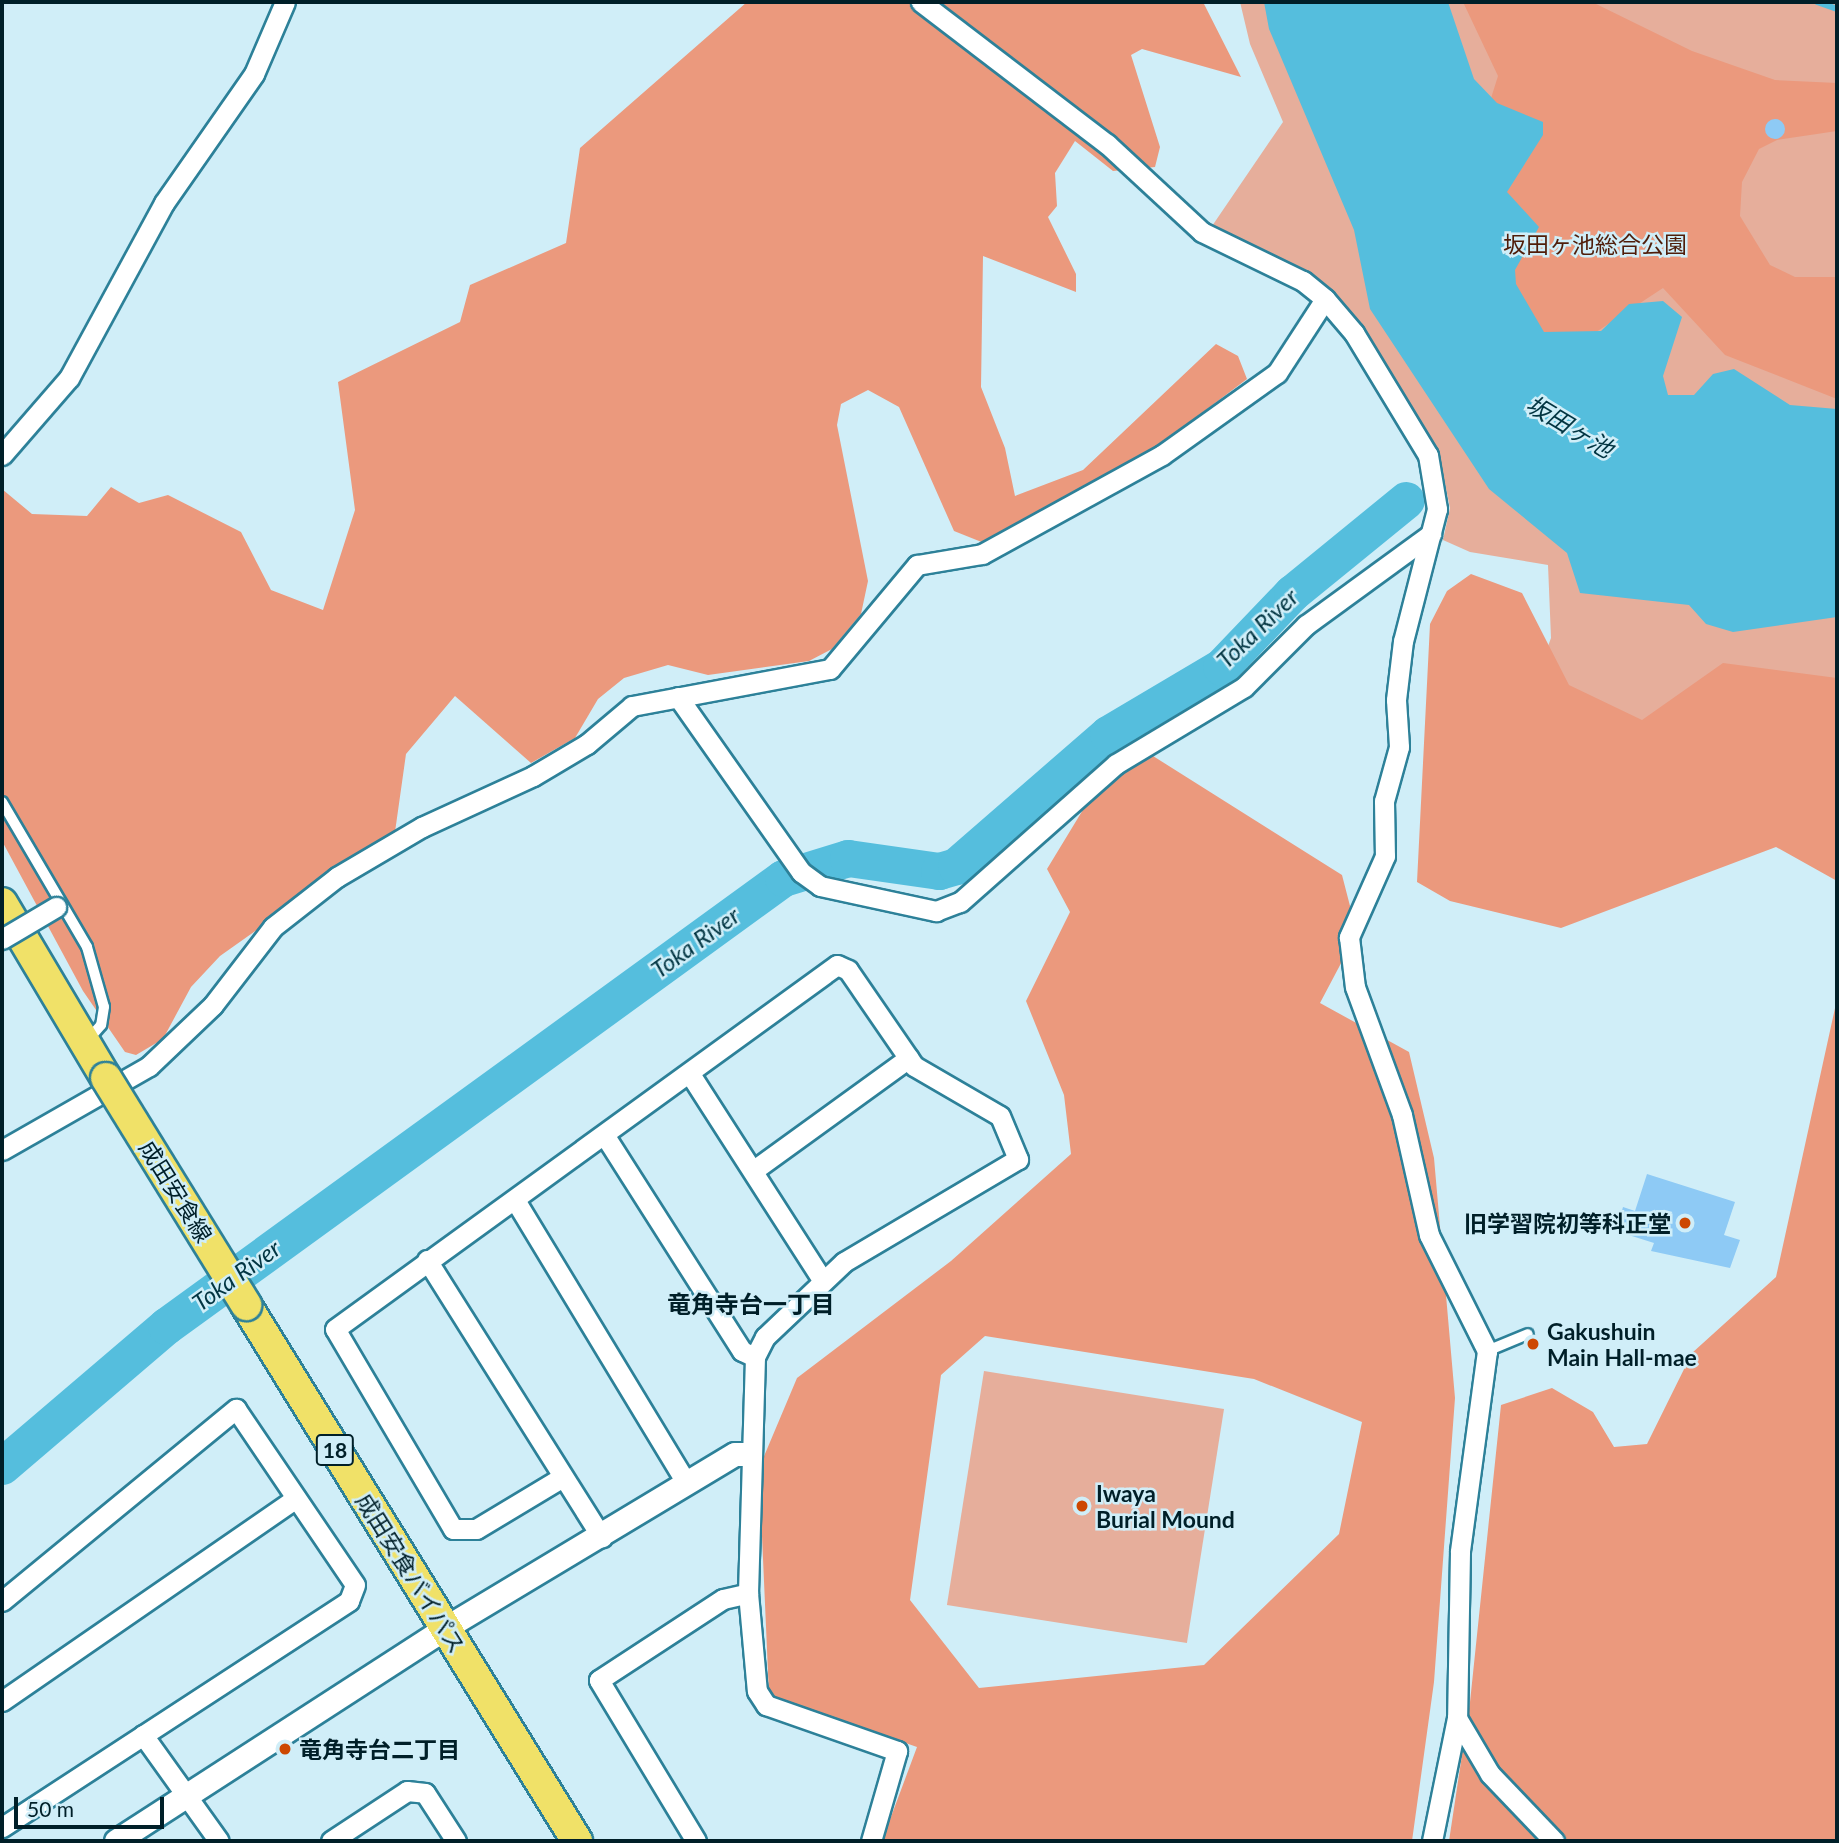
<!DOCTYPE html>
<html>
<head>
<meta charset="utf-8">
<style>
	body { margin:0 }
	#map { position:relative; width:1839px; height:1843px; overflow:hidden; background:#d0eef8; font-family:Lato,"Noto Sans JP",sans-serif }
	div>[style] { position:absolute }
	.green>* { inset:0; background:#e6ae9b; transform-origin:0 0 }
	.forest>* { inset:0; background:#eb997d }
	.water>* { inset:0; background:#55bedd }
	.stream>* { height:6px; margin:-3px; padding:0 3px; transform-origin:3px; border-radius:3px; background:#55bedd }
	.river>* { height:37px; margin:-18.5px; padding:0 18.5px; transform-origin:18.5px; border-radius:18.5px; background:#55bedd }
	.building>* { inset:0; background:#8ecaf5 }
	.round { border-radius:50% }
	.roads { filter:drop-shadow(2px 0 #2d8199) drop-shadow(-2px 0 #2d8199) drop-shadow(0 2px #2d8199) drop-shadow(0 -2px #2d8199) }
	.service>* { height:10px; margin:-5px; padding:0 5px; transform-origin:5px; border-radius:5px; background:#fff }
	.minor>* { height:19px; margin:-9.5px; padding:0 9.5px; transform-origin:9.5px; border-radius:9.5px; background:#fff }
	.tertiary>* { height:23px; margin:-11.5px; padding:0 11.5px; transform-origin:11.5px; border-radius:11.5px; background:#fff }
	.primary>* { height:30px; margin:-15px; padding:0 15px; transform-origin:15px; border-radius:15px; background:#f0e168 }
	.bridges { filter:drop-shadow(2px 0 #2d8199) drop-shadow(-2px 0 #2d8199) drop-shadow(0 2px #2d8199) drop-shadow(0 -2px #2d8199) }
	.minor-bridge>* { height:19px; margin:-9.5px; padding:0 9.5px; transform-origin:9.5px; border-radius:9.5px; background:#fff }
	.primary-bridge>* { height:30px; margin:-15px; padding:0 15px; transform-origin:15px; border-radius:15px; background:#f0e168 }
	.dots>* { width:19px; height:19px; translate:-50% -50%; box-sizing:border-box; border:4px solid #d0eef8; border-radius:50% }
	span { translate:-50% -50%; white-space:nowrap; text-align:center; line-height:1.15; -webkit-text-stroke:5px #d0eef8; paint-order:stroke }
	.shield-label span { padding:2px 5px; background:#d0eef8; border:2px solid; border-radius:5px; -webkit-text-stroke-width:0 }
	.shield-label { font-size:21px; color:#001f28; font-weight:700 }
	.park-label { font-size:23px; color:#4f1d09 }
	.street-label { font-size:23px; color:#001f28 }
	.poi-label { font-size:23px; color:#001f28; font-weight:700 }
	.right { translate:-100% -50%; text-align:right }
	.left { translate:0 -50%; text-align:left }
	.water-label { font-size:24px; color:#023542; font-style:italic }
	.neighbourhood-label { font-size:24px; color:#001f28; font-weight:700 }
	.frame { position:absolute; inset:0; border:4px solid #001f28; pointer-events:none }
	.scale { position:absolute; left:14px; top:1797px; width:150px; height:32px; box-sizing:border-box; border:4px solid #001f28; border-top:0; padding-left:9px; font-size:21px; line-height:24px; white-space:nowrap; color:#001f28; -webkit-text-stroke:5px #d0eef8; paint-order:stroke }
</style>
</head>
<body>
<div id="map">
	<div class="green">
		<i style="clip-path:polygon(1240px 2px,1837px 2px,1837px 725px,1513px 741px,1551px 638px,1548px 565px,1470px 552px,1443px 540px,1450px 508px,1438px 450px,1348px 317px,1347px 306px,1317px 278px,1210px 229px,1283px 122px,1250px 44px)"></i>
		<i style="left:984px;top:1371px;width:243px;height:237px;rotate:9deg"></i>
	</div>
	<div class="forest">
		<i style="clip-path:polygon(747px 2px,1203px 2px,1241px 77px,1142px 49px,1131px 55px,1160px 147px,1155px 167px,1113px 171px,1075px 141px,1055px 173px,1057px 206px,1048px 217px,1076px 274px,1076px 292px,983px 256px,981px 387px,1005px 448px,1015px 496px,1083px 470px,1216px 344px,1238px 356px,1247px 379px,1158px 446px,984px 543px,954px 531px,899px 407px,868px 390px,841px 404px,837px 425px,868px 581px,861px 614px,832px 649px,809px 661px,708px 675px,668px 665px,624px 678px,598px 699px,575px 738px,531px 763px,455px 696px,406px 754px,395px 832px,220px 956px,191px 987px,163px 1039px,136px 1055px,125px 1052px,83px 991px,2px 841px,2px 489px,32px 514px,87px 516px,111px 487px,139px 503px,168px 495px,241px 532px,271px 590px,323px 610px,355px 510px,338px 382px,460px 322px,470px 285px,566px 243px,580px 148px)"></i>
		<i style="clip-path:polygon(1463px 2px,1592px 2px,1692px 51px,1775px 80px,1837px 83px,1837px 131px,1777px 140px,1759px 149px,1742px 182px,1740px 216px,1770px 265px,1795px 277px,1837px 277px,1837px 399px,1725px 355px,1663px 288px,1584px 340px,1518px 346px,1469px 168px,1498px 76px)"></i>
		<i style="clip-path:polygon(1471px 574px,1522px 593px,1569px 685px,1642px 720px,1723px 663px,1837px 678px,1837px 881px,1776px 847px,1561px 928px,1450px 901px,1417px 882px,1430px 624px,1447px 591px)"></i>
		<i style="clip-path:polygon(evenodd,1126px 739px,1342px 875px,1357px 933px,1320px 1003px,1409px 1052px,1434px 1158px,1455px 1398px,1434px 1682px,1412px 1841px,882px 1841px,917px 1747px,769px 1695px,759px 1468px,797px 1378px,951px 1261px,1071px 1154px,1064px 1095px,1026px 1001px,1070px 912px,1047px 869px,1126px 739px,985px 1336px,1254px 1379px,1362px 1422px,1339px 1534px,1204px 1665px,979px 1688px,910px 1600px,941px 1375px,985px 1336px)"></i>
		<i style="clip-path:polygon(1837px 999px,1837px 1841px,1449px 1841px,1470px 1702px,1501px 1405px,1552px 1388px,1593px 1412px,1614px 1447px,1647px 1444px,1692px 1353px,1776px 1277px)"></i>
	</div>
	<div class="water">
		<i style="clip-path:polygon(1264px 2px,1448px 2px,1474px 79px,1497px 103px,1543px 122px,1543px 135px,1507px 192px,1539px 227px,1515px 270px,1516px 284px,1544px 332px,1601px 331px,1629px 304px,1663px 301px,1682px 317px,1663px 376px,1668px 395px,1694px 395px,1713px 374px,1734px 369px,1790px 405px,1837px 409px,1837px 617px,1733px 632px,1706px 624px,1689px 605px,1580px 593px,1567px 553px,1489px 489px,1370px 309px,1354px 230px,1269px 29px)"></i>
	</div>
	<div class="stream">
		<i style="left:1817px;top:2px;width:21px;rotate:19deg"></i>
	</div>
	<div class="river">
		<i style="left:2px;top:1466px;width:216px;rotate:-40.5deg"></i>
		<i style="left:166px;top:1326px;width:762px;rotate:-35.98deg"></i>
		<i style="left:783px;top:878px;width:68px;rotate:-17.1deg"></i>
		<i style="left:848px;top:858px;width:92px;rotate:8.1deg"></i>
		<i style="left:939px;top:871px;width:18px;rotate:-16deg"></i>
		<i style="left:956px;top:866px;width:201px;rotate:-41deg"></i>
		<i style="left:1108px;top:734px;width:131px;rotate:-30.7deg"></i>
		<i style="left:1221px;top:667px;width:103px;rotate:-46.2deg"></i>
		<i style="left:1292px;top:593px;width:147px;rotate:-39.2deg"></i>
	</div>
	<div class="building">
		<i class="round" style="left:1765px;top:119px;width:20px;height:20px"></i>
		<i style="clip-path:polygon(1647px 1174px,1735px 1202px,1724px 1235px,1740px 1240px,1730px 1268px,1651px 1251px,1654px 1243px,1616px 1231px,1623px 1207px,1635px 1211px)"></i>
	</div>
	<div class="roads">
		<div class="service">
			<i style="left:2px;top:802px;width:168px;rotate:59.6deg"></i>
			<i style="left:87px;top:947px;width:62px;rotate:74.2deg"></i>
			<i style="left:104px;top:1007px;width:18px;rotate:99deg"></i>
			<i style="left:101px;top:1025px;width:20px;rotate:131deg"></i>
			<i style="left:1487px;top:1351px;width:44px;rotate:-22.5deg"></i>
		</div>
		<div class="minor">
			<i style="left:921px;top:2px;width:234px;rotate:37.4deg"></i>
			<i style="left:1107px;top:144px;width:129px;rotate:42.8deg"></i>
			<i style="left:1202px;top:232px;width:112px;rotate:25.9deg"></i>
			<i style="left:1303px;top:281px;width:28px;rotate:39deg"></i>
			<i style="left:1325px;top:299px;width:45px;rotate:49.5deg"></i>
			<i style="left:1354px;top:333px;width:143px;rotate:58.8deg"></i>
			<i style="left:1428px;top:455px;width:55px;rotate:80.5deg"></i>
			<i style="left:1437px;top:509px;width:136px;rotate:104.4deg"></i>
			<i style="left:1403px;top:641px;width:59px;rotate:96.8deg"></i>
			<i style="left:1396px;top:700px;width:47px;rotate:86.3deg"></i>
			<i style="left:1399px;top:747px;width:56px;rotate:105.5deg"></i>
			<i style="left:1384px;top:801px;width:55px;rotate:89deg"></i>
			<i style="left:1385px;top:856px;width:89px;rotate:114deg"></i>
			<i style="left:1349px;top:937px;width:50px;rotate:83.2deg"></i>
			<i style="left:1355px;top:987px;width:136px;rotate:69.8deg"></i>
			<i style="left:1402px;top:1115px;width:123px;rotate:77.3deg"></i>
			<i style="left:1429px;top:1235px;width:130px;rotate:63.4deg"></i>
			<i style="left:1487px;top:1351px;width:203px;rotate:97.7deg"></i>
			<i style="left:1460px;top:1552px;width:166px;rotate:91deg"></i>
			<i style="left:1457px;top:1718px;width:126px;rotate:101.5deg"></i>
			<i style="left:2px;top:455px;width:102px;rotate:-49deg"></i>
			<i style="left:69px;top:378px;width:199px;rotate:-61.5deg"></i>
			<i style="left:164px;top:203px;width:157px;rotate:-55.1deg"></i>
			<i style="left:254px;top:74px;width:78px;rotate:-66.7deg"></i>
			<i style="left:678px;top:697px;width:214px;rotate:54.9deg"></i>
			<i style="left:801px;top:872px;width:24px;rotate:36deg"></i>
			<i style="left:820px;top:886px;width:119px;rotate:12.2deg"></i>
			<i style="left:936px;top:911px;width:26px;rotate:-21deg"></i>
			<i style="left:960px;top:902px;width:208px;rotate:-41.5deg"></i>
			<i style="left:1116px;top:764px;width:149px;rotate:-31deg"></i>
			<i style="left:1244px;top:687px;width:88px;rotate:-45deg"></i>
			<i style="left:1306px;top:625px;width:155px;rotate:-36.1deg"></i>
			<i style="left:690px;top:1074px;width:245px;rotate:57.3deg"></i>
			<i style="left:605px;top:1136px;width:255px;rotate:57.5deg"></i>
			<i style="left:742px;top:1351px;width:14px;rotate:25deg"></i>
			<i style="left:2px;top:1150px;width:169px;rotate:-29.7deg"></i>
			<i style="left:149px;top:1066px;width:88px;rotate:-43.6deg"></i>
			<i style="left:213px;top:1005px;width:98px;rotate:-52.4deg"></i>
			<i style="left:273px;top:927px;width:81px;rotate:-38deg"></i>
			<i style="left:337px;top:877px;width:99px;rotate:-30.5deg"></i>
			<i style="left:422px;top:827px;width:122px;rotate:-24.7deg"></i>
			<i style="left:533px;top:776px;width:63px;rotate:-30.7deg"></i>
			<i style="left:587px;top:744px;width:59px;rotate:-40.2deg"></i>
			<i style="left:632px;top:706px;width:201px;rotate:-10.6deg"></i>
			<i style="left:830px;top:669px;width:136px;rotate:-50.1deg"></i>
			<i style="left:917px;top:565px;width:66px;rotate:-9.6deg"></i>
			<i style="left:982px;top:554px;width:205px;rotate:-28.8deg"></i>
			<i style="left:1162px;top:455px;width:141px;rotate:-35.5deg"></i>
			<i style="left:1277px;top:373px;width:88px;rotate:-57deg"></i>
			<i style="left:754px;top:1170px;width:191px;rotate:-35.9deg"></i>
			<i style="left:515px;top:1200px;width:332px;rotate:58.8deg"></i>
			<i style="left:427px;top:1260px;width:328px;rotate:57.8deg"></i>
			<i style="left:561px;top:1478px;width:99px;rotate:149deg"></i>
			<i style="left:476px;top:1529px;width:23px;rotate:180deg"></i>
			<i style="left:453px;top:1529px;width:232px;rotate:-120.5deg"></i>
			<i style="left:335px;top:1329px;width:620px;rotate:-35.95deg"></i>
			<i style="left:837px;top:965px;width:12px;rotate:24deg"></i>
			<i style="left:848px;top:970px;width:116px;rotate:55.5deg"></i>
			<i style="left:914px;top:1066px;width:99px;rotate:30.2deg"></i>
			<i style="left:1000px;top:1116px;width:47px;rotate:67.3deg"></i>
			<i style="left:1018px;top:1159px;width:202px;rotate:149.4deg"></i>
			<i style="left:844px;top:1262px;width:109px;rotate:136.5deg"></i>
			<i style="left:765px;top:1337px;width:22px;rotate:117deg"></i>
			<i style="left:755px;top:1357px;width:236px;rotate:91.7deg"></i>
			<i style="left:748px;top:1593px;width:98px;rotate:84.8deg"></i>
			<i style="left:757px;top:1691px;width:17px;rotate:57deg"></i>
			<i style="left:766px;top:1705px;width:139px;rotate:19.3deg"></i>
			<i style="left:897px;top:1751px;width:94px;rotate:106.1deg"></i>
			<i style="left:2px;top:1601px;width:303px;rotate:-39.4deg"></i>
			<i style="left:236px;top:1409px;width:212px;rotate:55.9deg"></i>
			<i style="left:355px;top:1585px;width:17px;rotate:111deg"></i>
			<i style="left:349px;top:1601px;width:414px;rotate:146.9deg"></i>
			<i style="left:2px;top:1701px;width:357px;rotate:-34.6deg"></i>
			<i style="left:1457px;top:1718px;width:65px;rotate:59.5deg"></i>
			<i style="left:1490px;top:1774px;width:93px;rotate:46.3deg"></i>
			<i style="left:143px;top:1735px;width:130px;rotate:54.4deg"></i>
			<i style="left:331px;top:1841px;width:91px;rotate:-33.3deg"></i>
			<i style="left:407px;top:1791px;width:18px;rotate:6deg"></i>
			<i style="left:425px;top:1793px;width:57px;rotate:57.1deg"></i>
			<i style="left:696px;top:1841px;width:188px;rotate:-121.1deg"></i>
			<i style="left:599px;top:1680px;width:148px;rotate:-33.2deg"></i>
			<i style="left:723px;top:1599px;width:26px;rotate:-13deg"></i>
		</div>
		<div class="tertiary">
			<i style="left:116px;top:1841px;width:392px;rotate:-32.9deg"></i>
			<i style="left:445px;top:1628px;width:338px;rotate:-31deg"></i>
			<i style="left:735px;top:1454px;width:14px"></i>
		</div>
		<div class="primary">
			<i style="left:2px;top:903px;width:204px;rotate:59.3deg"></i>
			<i style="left:246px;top:1305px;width:630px;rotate:58.3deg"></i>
		</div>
	</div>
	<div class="bridges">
		<div class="minor-bridge">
			<i style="left:2px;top:939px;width:63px;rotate:-30.7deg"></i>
		</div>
		<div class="primary-bridge">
			<i style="left:106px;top:1078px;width:267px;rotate:58.3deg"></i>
		</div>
	</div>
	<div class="dots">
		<i style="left:1685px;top:1223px;background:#cd4802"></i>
		<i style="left:1533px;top:1344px;background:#cd4802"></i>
		<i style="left:1082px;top:1506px;background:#cd4802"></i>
		<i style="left:285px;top:1749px;background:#cd4802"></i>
	</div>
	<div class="shield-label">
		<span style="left:335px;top:1450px">18</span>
	</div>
	<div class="park-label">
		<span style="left:1595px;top:244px">坂田ヶ池総合公園</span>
	</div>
	<div class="street-label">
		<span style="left:176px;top:1191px;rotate:58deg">成田安食線</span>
		<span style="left:411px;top:1573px;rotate:58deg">成田安食バイパス</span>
	</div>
	<div class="poi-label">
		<span class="right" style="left:1671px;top:1223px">旧学習院初等科正堂</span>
		<span class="left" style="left:1547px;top:1344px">Gakushuin<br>Main Hall-mae</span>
		<span class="left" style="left:1096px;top:1506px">Iwaya<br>Burial Mound</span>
		<span class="left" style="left:299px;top:1749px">竜角寺台二丁目</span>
	</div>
	<div class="water-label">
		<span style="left:1570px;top:426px;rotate:31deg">坂田ヶ池</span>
		<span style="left:1257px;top:628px;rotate:-44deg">Toka River</span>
		<span style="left:695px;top:942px;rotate:-36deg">Toka River</span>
		<span style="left:236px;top:1275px;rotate:-36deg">Toka River</span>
	</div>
	<div class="neighbourhood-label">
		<span style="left:751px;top:1304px">竜角寺台一丁目</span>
	</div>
	<div class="frame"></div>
	<div class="scale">50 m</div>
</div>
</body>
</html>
